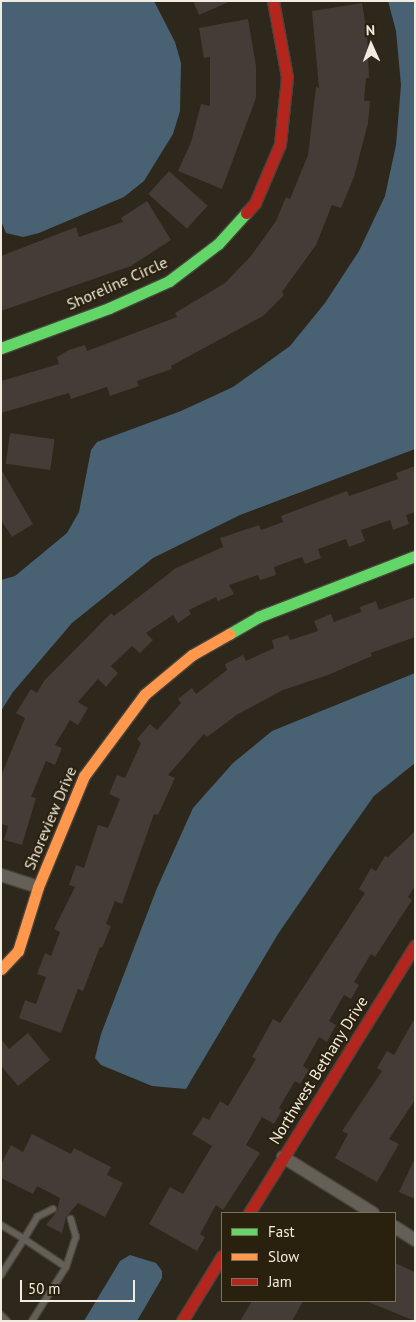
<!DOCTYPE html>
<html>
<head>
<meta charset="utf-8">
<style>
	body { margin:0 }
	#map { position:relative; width:416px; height:1322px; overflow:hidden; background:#2d271c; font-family:"PT Sans",sans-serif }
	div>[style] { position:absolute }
	.water>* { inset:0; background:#486173 }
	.building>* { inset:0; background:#443c36; transform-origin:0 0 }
	.roads { filter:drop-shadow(1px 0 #48443b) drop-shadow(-1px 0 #48443b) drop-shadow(0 1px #48443b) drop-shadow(0 -1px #48443b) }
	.lane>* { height:6px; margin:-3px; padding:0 3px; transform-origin:3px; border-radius:3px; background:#646058 }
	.street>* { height:12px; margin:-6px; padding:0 6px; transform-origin:6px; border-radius:6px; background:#646058 }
	.fast>* { height:11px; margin:-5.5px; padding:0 5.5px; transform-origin:5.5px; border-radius:5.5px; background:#63d668 }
	.slow>* { height:11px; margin:-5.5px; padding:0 5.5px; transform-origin:5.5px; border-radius:5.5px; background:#ff974d }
	.jam>* { height:11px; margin:-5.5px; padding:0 5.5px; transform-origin:5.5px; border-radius:5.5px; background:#b3261e }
	span { translate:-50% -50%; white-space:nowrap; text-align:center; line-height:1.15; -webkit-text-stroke:4px #29200d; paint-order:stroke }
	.street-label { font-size:16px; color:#f2ece0 }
	.frame { position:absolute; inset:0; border:2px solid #f2ece0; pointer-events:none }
	.legend { position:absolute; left:221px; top:1212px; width:175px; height:90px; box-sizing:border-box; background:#29200d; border:1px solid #797261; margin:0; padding:6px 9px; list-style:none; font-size:15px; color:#f2ece0 }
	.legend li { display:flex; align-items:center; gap:10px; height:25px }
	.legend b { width:25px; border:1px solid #797261 }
	.north { position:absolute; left:346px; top:20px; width:50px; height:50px; -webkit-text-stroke:4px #29200d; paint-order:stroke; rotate:358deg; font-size:14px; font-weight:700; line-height:20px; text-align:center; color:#f2ece0 }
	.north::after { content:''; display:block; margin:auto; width:18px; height:22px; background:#f2ece0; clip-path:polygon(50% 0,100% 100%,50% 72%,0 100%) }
	.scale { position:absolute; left:20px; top:1280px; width:115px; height:22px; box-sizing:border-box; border:2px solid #f2ece0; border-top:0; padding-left:6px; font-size:15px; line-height:18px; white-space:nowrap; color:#f2ece0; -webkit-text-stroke:4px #29200d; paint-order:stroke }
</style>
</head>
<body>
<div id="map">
	<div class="water">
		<i style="clip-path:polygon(1px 1px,154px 1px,175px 42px,181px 63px,180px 111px,173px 134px,144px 181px,124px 197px,39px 233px,23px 237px,6px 233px,1px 221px)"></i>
		<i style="clip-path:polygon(388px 1px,415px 1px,415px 449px,240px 515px,153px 558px,72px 623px,13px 692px,1px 711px,1px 580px,15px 576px,67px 533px,79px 512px,91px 450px,97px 442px,181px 411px,233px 387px,290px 346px,325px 303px,359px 251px,385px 196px,396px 145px,401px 85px,396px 31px)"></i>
		<i style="clip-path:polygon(415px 673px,415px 763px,374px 796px,335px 851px,278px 934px,186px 1089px,152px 1086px,101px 1065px,95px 1058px,101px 1034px,157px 888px,193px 808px,233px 763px,272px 731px)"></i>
		<i style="clip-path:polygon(130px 1255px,156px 1263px,162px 1271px,162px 1278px,137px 1321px,84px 1321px,120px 1261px)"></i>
	</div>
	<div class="building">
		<i style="clip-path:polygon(193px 1px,231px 1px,199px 15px)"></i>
		<i style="clip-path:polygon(362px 3px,367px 33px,369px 78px,366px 78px,364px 101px,370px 101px,368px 123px,354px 177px,341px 208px,332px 205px,316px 245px,282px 292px,284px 295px,263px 316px,171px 366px,172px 369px,137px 381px,139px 386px,110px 396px,107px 387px,71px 399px,69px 393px,1px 413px,1px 381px,59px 364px,57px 357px,69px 350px,85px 345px,87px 351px,177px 317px,175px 313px,225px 283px,251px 256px,276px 221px,286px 197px,290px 199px,308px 155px,316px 87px,319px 88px,312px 11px)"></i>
		<i style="clip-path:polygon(248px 19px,256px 66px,256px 98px,222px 189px,178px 171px,191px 142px,201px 104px,210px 106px,210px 57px,204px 58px,199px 28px)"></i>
		<i style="left:169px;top:171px;width:52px;height:31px;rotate:42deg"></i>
		<i style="clip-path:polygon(147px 201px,171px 240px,131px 266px,1px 311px,1px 256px,76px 227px,79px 237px,123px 222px,121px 218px)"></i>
		<i style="left:10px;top:433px;width:45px;height:31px;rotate:8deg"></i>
		<i style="clip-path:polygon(415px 466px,415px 512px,406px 515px,409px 524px,393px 530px,390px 520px,361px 530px,365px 541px,349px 547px,346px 539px,318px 549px,321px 558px,305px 564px,302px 557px,274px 567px,276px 575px,260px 580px,258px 575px,229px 585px,234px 594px,218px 601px,216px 597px,189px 610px,191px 614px,178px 623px,173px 615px,146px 633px,153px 640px,140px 653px,132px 646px,111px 666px,118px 673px,106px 687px,98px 679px,78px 702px,88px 708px,78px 725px,70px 720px,55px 745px,62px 748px,55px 765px,46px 761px,31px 797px,36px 798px,22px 845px,4px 840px,8px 826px,1px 824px,1px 776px,25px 718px,16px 713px,31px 689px,37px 693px,44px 681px,111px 613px,114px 616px,176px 568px,223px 547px,220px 538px,259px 525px,261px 530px,283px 522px,281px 516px,347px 491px,349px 496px,398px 479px,396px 473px)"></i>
		<i style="clip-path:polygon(1px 469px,33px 524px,12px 537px,1px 520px)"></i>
		<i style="clip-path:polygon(415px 597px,415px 637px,371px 653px,372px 656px,328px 675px,283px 690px,238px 714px,207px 737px,204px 734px,168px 775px,175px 778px,158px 815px,154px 814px,122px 904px,115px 901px,106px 924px,111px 926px,102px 948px,100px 947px,83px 991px,78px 989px,61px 1033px,19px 1018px,25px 1000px,36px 1004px,46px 977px,37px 974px,45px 953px,51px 956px,60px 932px,54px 929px,75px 887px,69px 885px,76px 865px,84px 868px,98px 825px,108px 828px,120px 799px,109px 794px,117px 775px,125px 778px,141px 743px,137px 739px,150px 724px,157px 730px,181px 703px,178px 699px,192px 688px,196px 694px,227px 670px,225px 664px,243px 655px,246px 661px,274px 648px,272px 640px,288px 635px,290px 640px,318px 631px,314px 621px,331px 614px,334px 622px,361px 612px,360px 607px,376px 601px,379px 610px)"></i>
		<i style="clip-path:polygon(415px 831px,415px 886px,408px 897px,412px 900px,375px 957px,371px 954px,354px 982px,359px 985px,351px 999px,344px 995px,329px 1021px,336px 1025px,327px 1042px,319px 1037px,303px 1066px,309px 1070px,300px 1084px,295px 1081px,279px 1108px,282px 1110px,274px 1124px,262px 1117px,246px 1145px,260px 1153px,223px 1210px,216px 1205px,200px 1234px,205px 1237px,197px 1251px,149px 1224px,170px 1187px,183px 1194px,212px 1146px,192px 1134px,203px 1117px,209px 1120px,220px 1101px,228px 1106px,256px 1059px,252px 1057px,273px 1019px,280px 1023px,365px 893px,359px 889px,371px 868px,376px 871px,385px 856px,388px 857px)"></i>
		<i style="clip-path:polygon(415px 1018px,415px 1100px,389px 1139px,399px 1144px,377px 1182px,335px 1158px,348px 1134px,342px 1131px,382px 1071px,377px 1068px,387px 1051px,394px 1055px)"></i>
		<i style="clip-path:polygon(28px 1033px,50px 1060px,18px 1086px,1px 1066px,1px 1039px,9px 1049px)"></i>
		<i style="clip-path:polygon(32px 1134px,71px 1154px,74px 1148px,111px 1167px,107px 1175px,123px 1183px,105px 1217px,78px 1203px,66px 1217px,62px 1233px,46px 1225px,57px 1211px,60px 1198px,37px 1186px,33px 1194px,1px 1178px,1px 1164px,11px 1145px,23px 1152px)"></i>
		<i style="clip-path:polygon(415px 1158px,415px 1199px,399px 1192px)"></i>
		<i style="clip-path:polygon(395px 1263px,415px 1272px,415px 1321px,366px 1301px,395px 1301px)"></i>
		<i style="clip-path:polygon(252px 1301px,303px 1301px,292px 1321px,240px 1321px)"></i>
	</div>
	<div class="roads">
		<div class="lane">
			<i style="left:1px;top:1225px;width:27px;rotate:31deg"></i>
			<i style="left:24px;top:1239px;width:26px;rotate:-59deg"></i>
			<i style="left:37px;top:1217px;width:18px;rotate:-27deg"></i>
			<i style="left:66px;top:1267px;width:32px;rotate:-72deg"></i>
			<i style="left:76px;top:1237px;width:19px;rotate:-106deg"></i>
			<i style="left:1px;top:1275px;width:43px;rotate:-57.4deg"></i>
			<i style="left:24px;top:1239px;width:50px;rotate:33.7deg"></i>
			<i style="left:66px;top:1267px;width:64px;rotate:122.2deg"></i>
			<i style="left:1px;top:1315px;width:8px;rotate:45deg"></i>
		</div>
		<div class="street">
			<i style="left:1px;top:875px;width:39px;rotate:18deg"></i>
			<i style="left:283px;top:1157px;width:106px;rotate:31.9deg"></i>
			<i style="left:395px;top:1227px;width:24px;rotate:33deg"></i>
		</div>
		<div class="fast">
			<i style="left:1px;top:348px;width:115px;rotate:-20.3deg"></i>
			<i style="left:109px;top:308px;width:66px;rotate:-24.2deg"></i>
			<i style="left:169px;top:281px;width:61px;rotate:-37.1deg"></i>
			<i style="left:218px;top:244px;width:42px;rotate:-47.9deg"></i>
			<i style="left:229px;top:634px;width:34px;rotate:-30deg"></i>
			<i style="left:258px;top:617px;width:168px;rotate:-21.2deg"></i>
		</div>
		<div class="slow">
			<i style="left:1px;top:969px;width:25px;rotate:-47deg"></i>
			<i style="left:18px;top:951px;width:67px;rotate:-72.6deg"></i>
			<i style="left:38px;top:887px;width:120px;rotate:-67.5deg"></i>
			<i style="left:84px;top:776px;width:102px;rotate:-53.4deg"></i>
			<i style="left:145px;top:694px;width:61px;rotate:-39.7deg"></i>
			<i style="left:192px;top:655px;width:43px;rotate:-29.6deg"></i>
		</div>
		<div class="jam">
			<i style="left:246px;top:213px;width:13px;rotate:-48deg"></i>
			<i style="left:255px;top:203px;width:64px;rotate:-67deg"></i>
			<i style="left:280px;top:144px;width:67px;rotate:-84deg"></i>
			<i style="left:287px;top:77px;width:77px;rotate:-100.4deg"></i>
			<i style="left:249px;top:1213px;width:315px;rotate:-58.2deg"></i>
			<i style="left:182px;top:1321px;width:76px;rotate:-58.4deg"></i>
		</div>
	</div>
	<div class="street-label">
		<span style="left:117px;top:283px;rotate:-24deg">Shoreline Circle</span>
		<span style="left:50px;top:818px;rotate:-67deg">Shoreview Drive</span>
		<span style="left:318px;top:1070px;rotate:-58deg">Northwest Bethany Drive</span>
	</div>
	<div class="frame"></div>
	<ul class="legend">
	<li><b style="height:6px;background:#63d668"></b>Fast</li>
	<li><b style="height:6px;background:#ff974d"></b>Slow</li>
	<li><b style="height:6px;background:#b3261e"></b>Jam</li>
	</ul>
	<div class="north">N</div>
	<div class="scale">50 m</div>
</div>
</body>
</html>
